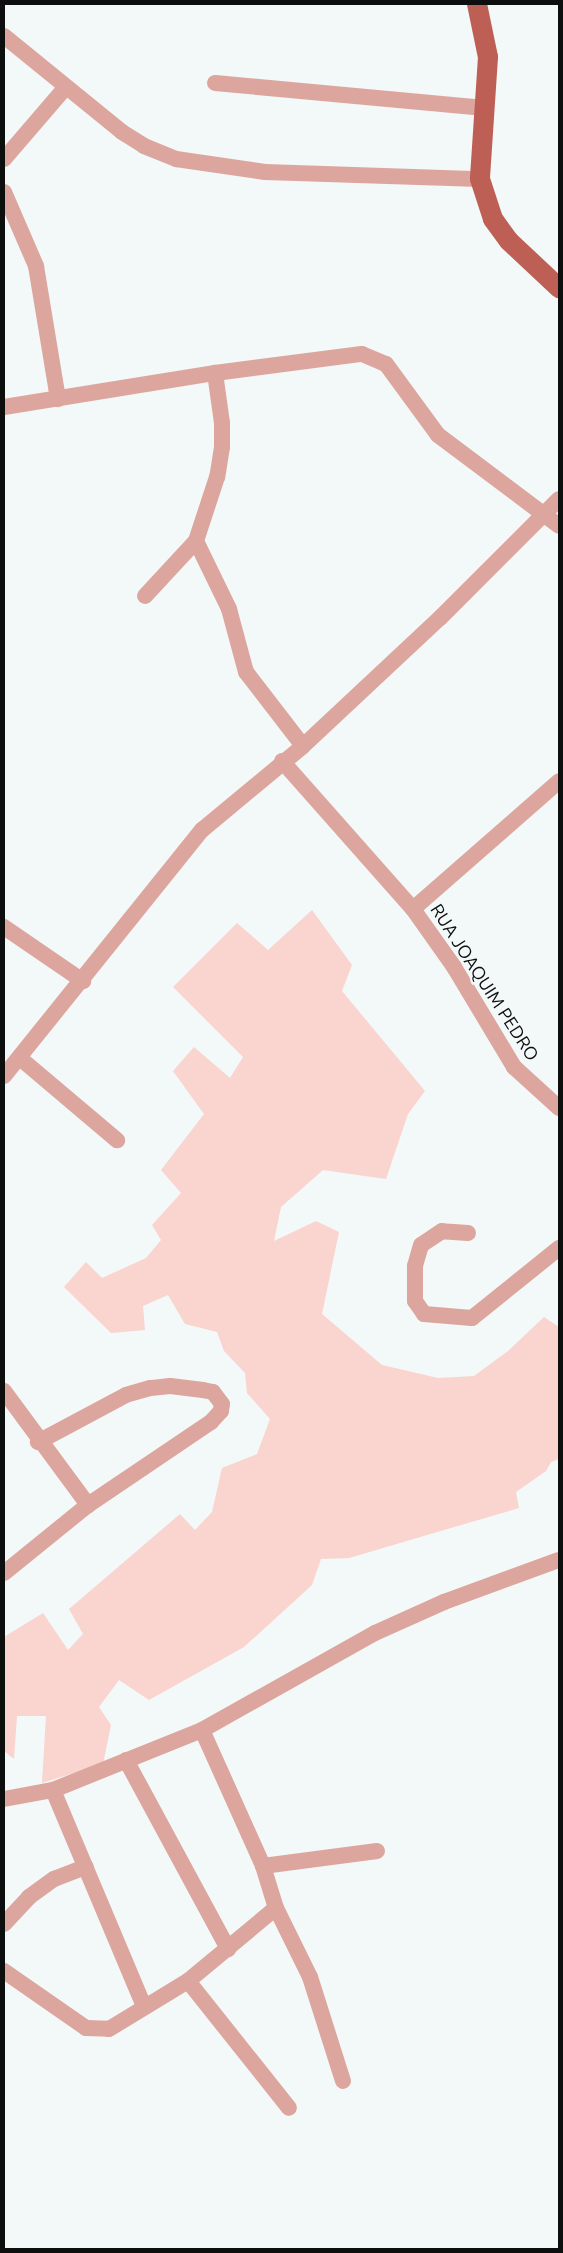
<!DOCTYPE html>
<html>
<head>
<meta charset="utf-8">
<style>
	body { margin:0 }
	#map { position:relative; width:563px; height:2253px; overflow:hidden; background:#f3f8f8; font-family:Ubuntu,sans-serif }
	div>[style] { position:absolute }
	.green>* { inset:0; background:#fad4ce }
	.minor>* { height:16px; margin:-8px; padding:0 8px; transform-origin:8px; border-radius:8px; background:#dca69f }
	.major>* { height:20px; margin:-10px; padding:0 10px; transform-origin:10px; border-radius:10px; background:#bd5f55 }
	span { translate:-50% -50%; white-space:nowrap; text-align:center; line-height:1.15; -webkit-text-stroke:4.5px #f3f8f8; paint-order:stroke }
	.street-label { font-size:18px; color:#0d0f0f }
	.frame { position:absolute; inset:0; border:5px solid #0d0f0f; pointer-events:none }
</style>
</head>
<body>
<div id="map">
	<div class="green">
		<i style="clip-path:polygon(312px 910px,352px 965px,342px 991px,425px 1091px,408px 1114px,386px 1179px,323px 1170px,281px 1207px,274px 1241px,316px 1221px,339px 1232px,322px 1314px,382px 1365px,438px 1378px,474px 1376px,508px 1351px,544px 1317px,559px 1327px,559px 1459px,551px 1462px,546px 1471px,516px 1492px,519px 1508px,349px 1558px,321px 1559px,312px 1585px,244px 1647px,149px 1700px,119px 1680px,99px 1707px,111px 1725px,103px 1764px,42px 1783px,46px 1716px,17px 1716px,14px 1759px,4px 1751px,4px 1637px,43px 1613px,68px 1650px,83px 1634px,69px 1609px,180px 1514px,195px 1530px,212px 1512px,222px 1468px,257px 1454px,270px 1419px,247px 1393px,245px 1373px,224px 1351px,217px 1332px,185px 1324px,168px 1295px,143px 1306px,145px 1330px,111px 1333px,64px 1287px,86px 1262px,102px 1278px,146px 1258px,161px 1240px,152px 1225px,181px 1193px,161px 1170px,204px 1114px,173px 1071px,194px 1047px,230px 1078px,243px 1057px,173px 987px,237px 923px,268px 950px)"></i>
	</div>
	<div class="minor">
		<i style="left:4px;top:36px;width:152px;rotate:39.1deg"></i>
		<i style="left:122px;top:132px;width:26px;rotate:32deg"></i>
		<i style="left:144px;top:146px;width:35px;rotate:22deg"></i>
		<i style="left:176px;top:159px;width:90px;rotate:8.3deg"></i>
		<i style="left:265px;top:172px;width:215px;rotate:1.9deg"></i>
		<i style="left:215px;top:83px;width:271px;rotate:5.3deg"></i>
		<i style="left:4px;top:159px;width:94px;rotate:-49.3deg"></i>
		<i style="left:4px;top:192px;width:81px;rotate:66.6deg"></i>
		<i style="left:36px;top:266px;width:135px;rotate:80.6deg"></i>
		<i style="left:215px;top:373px;width:50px;rotate:82deg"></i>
		<i style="left:222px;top:423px;width:24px;rotate:90deg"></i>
		<i style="left:222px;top:447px;width:30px;rotate:99deg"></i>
		<i style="left:217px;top:477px;width:67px;rotate:108.2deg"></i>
		<i style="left:196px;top:541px;width:76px;rotate:64.1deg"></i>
		<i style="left:229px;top:609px;width:65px;rotate:74.9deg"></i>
		<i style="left:246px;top:672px;width:93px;rotate:52.4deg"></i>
		<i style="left:4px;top:407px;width:214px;rotate:-9.2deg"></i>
		<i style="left:215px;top:373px;width:148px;rotate:-7.4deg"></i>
		<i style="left:362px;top:354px;width:26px;rotate:23deg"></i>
		<i style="left:386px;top:364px;width:88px;rotate:53.8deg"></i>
		<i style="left:438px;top:435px;width:151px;rotate:36.9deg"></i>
		<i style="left:145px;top:596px;width:75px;rotate:-47.2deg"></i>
		<i style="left:282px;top:761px;width:198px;rotate:48.5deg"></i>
		<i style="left:413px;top:909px;width:71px;rotate:54.7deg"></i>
		<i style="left:454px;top:967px;width:117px;rotate:59deg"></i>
		<i style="left:514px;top:1067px;width:61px;rotate:42.3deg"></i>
		<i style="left:413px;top:909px;width:194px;rotate:-41.2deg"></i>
		<i style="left:4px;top:927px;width:96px;rotate:34.4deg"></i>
		<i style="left:21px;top:1059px;width:126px;rotate:40.2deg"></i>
		<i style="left:4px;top:1076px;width:316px;rotate:-51.2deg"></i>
		<i style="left:202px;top:830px;width:131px;rotate:-39.7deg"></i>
		<i style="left:303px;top:746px;width:187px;rotate:-43.1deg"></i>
		<i style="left:440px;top:618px;width:168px;rotate:-45deg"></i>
		<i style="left:468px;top:1233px;width:26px;rotate:-176deg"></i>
		<i style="left:442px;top:1231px;width:25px;rotate:146deg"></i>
		<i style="left:421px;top:1245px;width:22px;rotate:106deg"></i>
		<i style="left:415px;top:1266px;width:35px;rotate:90deg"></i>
		<i style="left:415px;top:1301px;width:16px;rotate:55deg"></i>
		<i style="left:424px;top:1314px;width:48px;rotate:4.8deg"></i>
		<i style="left:472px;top:1318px;width:112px;rotate:-38.8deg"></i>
		<i style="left:4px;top:1391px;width:142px;rotate:53.6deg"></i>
		<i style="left:4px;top:1573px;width:108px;rotate:-39deg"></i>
		<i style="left:88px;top:1505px;width:148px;rotate:-34deg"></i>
		<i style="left:211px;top:1422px;width:15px;rotate:-48deg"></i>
		<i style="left:221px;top:1411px;width:7px;rotate:-82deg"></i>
		<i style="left:222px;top:1404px;width:15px;rotate:-127deg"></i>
		<i style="left:213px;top:1392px;width:10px;rotate:-169deg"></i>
		<i style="left:203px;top:1390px;width:33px;rotate:-173deg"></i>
		<i style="left:170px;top:1386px;width:20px;rotate:174deg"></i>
		<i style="left:150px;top:1388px;width:25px;rotate:164deg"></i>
		<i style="left:126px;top:1395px;width:100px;rotate:151.9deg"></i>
		<i style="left:202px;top:1730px;width:149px;rotate:65.8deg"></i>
		<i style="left:263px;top:1866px;width:44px;rotate:72.8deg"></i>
		<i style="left:276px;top:1908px;width:77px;rotate:63.8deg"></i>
		<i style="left:310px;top:1977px;width:109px;rotate:72.4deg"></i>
		<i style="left:126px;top:1760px;width:215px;rotate:61.6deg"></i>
		<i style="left:53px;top:1790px;width:234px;rotate:67.2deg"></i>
		<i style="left:4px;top:1799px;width:50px;rotate:-10.4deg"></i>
		<i style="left:53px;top:1790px;width:161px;rotate:-21.9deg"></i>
		<i style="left:202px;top:1730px;width:198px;rotate:-29.3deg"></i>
		<i style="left:375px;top:1633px;width:76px;rotate:-24.2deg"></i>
		<i style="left:444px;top:1602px;width:122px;rotate:-20.1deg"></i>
		<i style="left:263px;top:1866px;width:115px;rotate:-7.5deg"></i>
		<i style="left:4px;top:1924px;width:37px;rotate:-47deg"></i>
		<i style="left:29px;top:1897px;width:31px;rotate:-36deg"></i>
		<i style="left:54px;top:1879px;width:34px;rotate:-21deg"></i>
		<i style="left:4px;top:1971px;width:100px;rotate:34.8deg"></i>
		<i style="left:86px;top:2028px;width:23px;rotate:2deg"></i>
		<i style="left:109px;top:2029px;width:92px;rotate:-31.3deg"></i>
		<i style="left:188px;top:1981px;width:114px;rotate:-39.7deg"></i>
		<i style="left:188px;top:1981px;width:162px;rotate:51.5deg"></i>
	</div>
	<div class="major">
		<i style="left:477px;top:4px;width:54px;rotate:78.3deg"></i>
		<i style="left:488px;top:57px;width:122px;rotate:93.8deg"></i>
		<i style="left:480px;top:179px;width:42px;rotate:72deg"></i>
		<i style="left:493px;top:219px;width:27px;rotate:54deg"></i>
		<i style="left:509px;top:241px;width:69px;rotate:43.2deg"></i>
	</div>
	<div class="street-label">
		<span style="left:485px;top:982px;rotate:57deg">RUA JOAQUIM PEDRO</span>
	</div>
	<div class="frame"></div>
</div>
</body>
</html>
